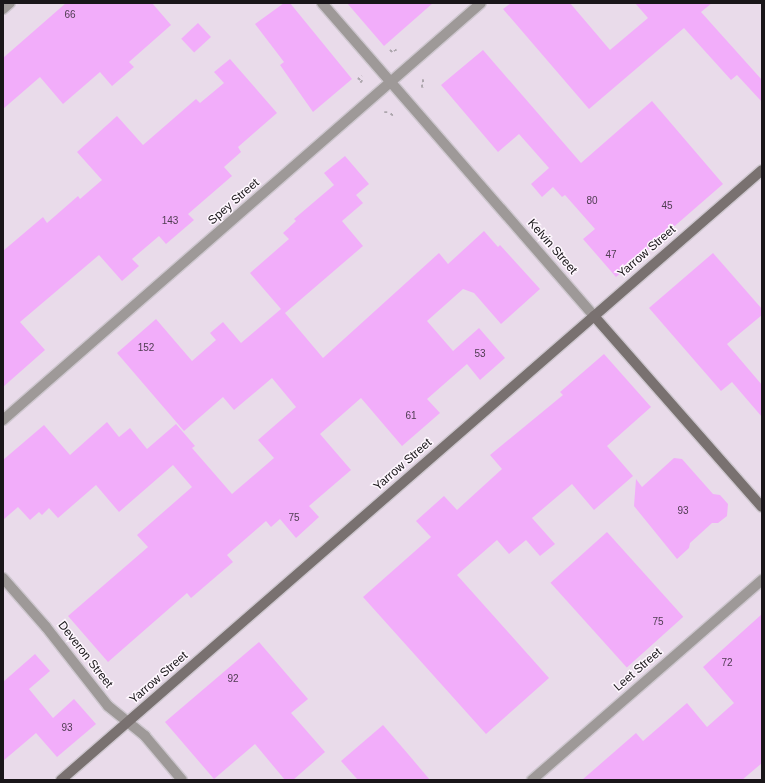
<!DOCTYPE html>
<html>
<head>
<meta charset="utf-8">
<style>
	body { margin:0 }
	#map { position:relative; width:765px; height:783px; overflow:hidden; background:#f1e9f2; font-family:Helvetica,sans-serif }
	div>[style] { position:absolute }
	.built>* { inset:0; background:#e9dbea; transform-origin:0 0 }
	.building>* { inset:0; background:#f2adfa; transform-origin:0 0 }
	.path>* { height:2.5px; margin-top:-1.25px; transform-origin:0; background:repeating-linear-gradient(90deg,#ada6ad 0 2px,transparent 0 5px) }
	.roads { filter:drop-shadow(1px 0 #cec7cf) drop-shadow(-1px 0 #cec7cf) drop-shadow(0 1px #cec7cf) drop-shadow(0 -1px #cec7cf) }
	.minor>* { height:10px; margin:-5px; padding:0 5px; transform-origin:5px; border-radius:5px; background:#9e9998 }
	.tertiary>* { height:10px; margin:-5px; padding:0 5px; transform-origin:5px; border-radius:5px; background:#9e9998 }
	.secondary>* { height:10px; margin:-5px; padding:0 5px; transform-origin:5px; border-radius:5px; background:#797170 }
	span { translate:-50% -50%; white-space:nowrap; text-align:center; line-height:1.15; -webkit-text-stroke:3px #fef7fe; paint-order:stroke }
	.number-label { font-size:10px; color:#4f3c51 }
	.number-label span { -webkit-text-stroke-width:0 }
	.street-label { font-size:12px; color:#191619 }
	.frame { position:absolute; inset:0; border:4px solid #191619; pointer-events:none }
</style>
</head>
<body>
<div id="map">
	<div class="built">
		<i style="left:3px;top:3px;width:759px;height:777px"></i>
	</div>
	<div class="building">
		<i style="clip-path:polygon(66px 3px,152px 3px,171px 25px,129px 62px,134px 67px,112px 86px,100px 72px,63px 104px,40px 77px,3px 109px,3px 58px)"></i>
		<i style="clip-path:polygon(284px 3px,290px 3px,352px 79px,313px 112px,280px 65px,284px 62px,255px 24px)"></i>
		<i style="clip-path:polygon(347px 3px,433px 3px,384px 46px)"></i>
		<i style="clip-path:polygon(511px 3px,570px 3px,610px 50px,648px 18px,635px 3px,712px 3px,701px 12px,762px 80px,762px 102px,737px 75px,731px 80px,684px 28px,589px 109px,503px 9px)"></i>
		<i style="left:198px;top:23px;width:19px;height:23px;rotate:47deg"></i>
		<i style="clip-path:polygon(483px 50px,581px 163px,652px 101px,723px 184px,616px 277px,583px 239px,595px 229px,565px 195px,562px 197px,553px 187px,542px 197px,531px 184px,549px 168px,519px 134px,498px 152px,441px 85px)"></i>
		<i style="clip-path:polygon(230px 59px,277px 113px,238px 147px,241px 152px,224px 167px,232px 176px,188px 214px,194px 220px,166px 244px,159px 236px,132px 259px,139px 266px,122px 281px,99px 255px,20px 322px,45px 350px,3px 387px,3px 251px,43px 217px,47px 223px,78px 196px,80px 199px,102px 180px,77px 152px,117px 116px,143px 145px,196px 99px,200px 103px,224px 83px,214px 72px)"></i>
		<i style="clip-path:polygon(345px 156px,369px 184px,356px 195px,363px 203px,342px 221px,363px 246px,285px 313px,323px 358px,439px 253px,448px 264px,484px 231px,498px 247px,500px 245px,540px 289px,501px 324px,474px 293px,463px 289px,427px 321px,453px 351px,479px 328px,505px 358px,480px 380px,467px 364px,427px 399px,440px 413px,402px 446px,361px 398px,320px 434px,351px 470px,309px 506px,319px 517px,296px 538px,280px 519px,271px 527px,266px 521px,227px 555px,233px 562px,191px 598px,187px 593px,108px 662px,68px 616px,148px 547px,137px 535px,192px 487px,173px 465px,119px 512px,96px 485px,58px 518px,49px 508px,42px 515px,39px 512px,30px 520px,18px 507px,3px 520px,3px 460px,44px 425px,70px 455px,107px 422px,119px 437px,130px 428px,147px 449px,176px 424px,195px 446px,192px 448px,232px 494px,274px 458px,258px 440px,296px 407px,272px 378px,234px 410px,223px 397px,184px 431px,117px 353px,156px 319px,192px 361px,216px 340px,210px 333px,223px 322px,241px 343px,281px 309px,250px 273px,289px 239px,283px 233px,296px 221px,294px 219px,334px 185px,324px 173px)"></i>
		<i style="clip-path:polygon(713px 253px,762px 309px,762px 315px,727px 344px,762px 385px,762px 417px,732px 382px,721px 391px,649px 308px)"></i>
		<i style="clip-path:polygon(604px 354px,651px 407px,607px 446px,633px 476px,594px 510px,572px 484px,532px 518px,555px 544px,540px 556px,526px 540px,509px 554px,497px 540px,457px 575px,549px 678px,486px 734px,363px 597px,431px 537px,416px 521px,444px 496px,457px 510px,502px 469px,490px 455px,563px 395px,560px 392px)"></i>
		<i style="clip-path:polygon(674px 458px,682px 459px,713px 494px,720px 495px,728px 504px,727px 516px,718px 523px,712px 523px,690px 543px,689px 548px,677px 559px,634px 506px,636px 479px,642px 487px)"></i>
		<i style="left:607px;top:532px;width:114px;height:76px;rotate:48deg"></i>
		<i style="clip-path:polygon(762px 614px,762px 763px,742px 780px,582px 780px,636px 733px,643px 741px,687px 703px,707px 727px,734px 703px,703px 667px)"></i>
		<i style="clip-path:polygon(259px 642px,308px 699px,291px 713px,325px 752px,293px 780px,285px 780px,255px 744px,214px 779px,165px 722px)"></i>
		<i style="clip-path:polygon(35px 654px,50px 671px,29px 689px,53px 718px,74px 699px,96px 724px,57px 757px,36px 733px,3px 761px,3px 682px)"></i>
		<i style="clip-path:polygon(383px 725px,408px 754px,430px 780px,358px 780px,341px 761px)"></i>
	</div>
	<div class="path">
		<i style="left:395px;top:49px;width:2px;rotate:63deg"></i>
		<i style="left:390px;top:51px;width:4px;rotate:-34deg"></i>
		<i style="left:422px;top:80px;width:3px;rotate:18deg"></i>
		<i style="left:362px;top:82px;width:5px;rotate:-143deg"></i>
		<i style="left:358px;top:79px;width:5px;rotate:-37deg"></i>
		<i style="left:421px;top:86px;width:3px;rotate:-18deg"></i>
		<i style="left:386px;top:111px;width:4px;rotate:90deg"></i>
		<i style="left:391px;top:115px;width:4px;rotate:-56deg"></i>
	</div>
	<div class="roads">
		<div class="minor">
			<i style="left:3px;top:420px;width:634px;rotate:-41.1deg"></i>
			<i style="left:532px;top:780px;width:305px;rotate:-41deg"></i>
		</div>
		<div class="tertiary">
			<i style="left:322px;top:3px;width:415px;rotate:49deg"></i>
			<i style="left:3px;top:9px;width:9px;rotate:-41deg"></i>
			<i style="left:3px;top:578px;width:65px;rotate:48.7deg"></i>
			<i style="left:46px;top:627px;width:100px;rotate:51.9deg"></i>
			<i style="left:108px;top:706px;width:48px;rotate:39deg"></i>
			<i style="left:145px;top:736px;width:57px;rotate:49.9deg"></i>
		</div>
		<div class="secondary">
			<i style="left:594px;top:316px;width:254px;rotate:48.7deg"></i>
			<i style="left:61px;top:780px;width:929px;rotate:-41.03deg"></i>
		</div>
	</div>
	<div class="number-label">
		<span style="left:70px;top:15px">66</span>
		<span style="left:592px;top:201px">80</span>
		<span style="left:667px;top:206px">45</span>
		<span style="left:170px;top:221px">143</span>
		<span style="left:611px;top:255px">47</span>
		<span style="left:146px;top:348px">152</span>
		<span style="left:480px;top:354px">53</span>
		<span style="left:411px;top:416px">61</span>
		<span style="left:683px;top:511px">93</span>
		<span style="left:294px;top:518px">75</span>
		<span style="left:658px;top:622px">75</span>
		<span style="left:727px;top:663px">72</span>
		<span style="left:233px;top:679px">92</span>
		<span style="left:67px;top:728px">93</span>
	</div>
	<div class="street-label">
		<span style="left:234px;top:202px;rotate:-41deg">Spey Street</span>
		<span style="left:552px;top:247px;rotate:49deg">Kelvin Street</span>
		<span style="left:647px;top:252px;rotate:-41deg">Yarrow Street</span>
		<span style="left:403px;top:465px;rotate:-41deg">Yarrow Street</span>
		<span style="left:85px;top:655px;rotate:52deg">Deveron Street</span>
		<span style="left:638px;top:670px;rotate:-41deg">Leet Street</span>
		<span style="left:159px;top:678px;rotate:-41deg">Yarrow Street</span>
	</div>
	<div class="frame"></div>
</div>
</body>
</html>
